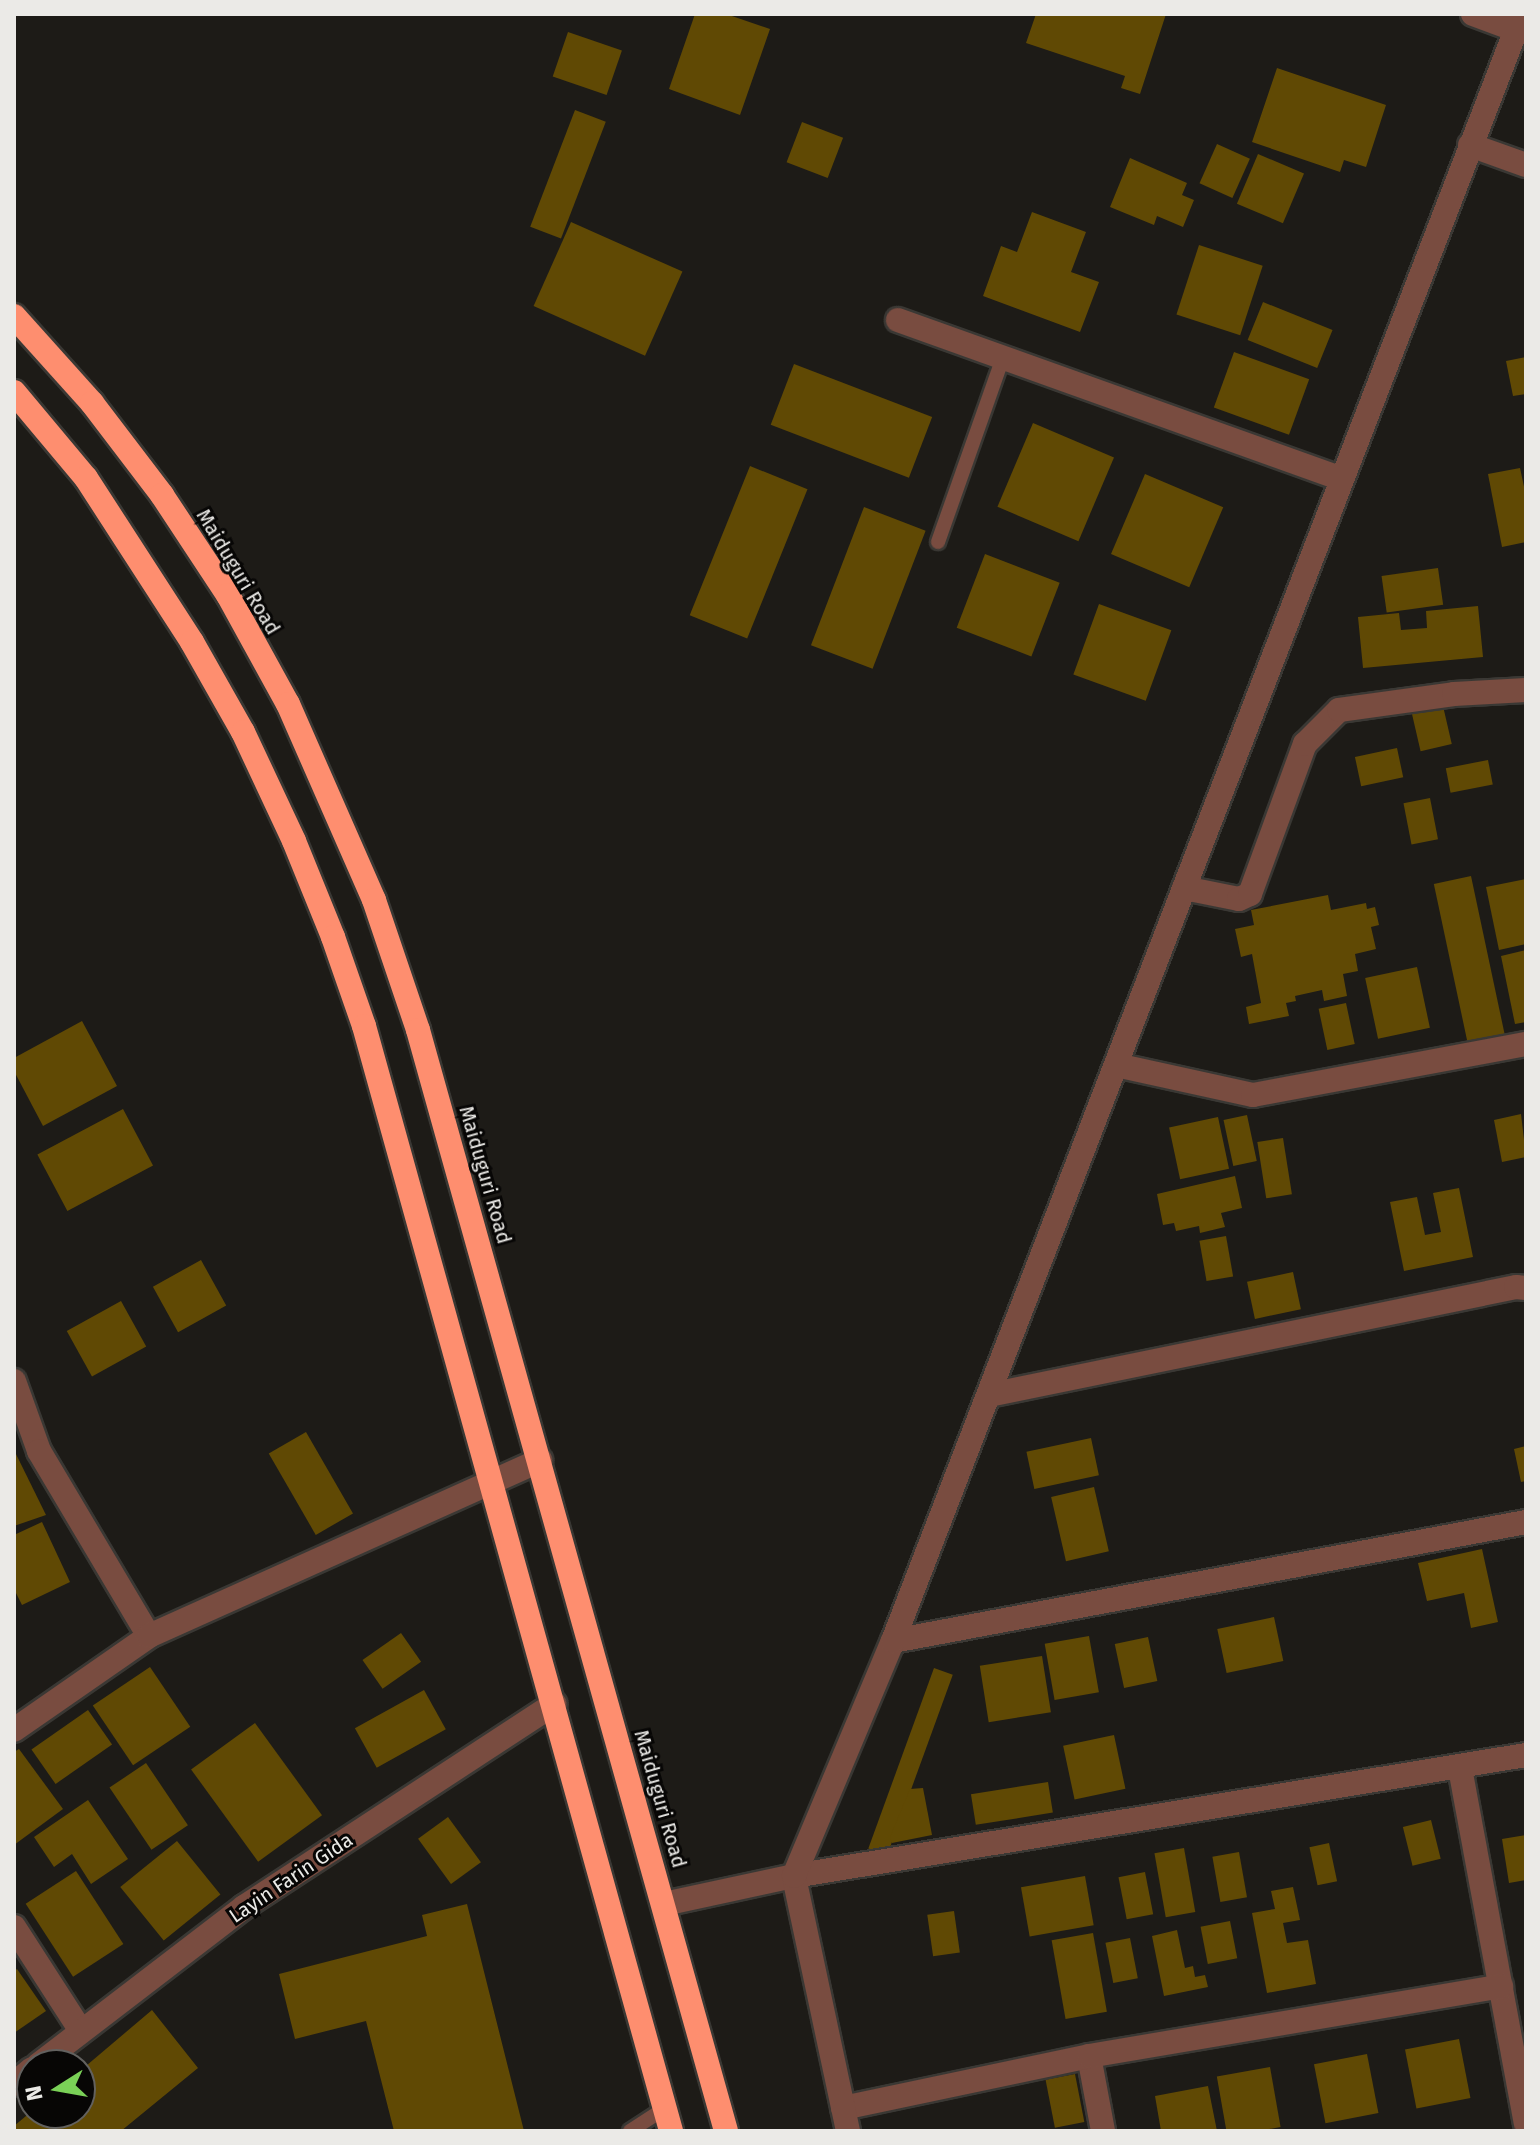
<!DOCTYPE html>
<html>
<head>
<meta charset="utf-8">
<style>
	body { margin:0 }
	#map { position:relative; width:1540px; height:2145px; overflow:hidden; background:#1d1b17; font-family:"Fira Sans",sans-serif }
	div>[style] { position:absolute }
	.building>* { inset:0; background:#604904; transform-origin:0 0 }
	.roads { filter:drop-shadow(2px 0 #3a3834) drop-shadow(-2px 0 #3a3834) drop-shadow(0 2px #3a3834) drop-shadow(0 -2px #3a3834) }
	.lane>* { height:14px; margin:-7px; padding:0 7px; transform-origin:7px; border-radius:7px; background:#794c40 }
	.street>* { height:24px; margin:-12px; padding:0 12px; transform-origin:12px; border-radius:12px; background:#794c40 }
	.highway>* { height:24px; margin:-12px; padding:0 12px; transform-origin:12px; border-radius:12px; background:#fe8e6f }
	span { translate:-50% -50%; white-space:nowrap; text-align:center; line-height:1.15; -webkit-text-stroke:6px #070605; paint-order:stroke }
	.street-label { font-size:20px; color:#ebeae7 }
	.frame { position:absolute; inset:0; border:16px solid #ebeae7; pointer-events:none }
	.north { position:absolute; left:16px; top:2049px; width:80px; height:80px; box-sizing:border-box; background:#070605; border:2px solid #62615f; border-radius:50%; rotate:259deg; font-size:22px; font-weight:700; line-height:32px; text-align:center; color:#ebeae7 }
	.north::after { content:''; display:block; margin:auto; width:28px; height:36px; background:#7ad157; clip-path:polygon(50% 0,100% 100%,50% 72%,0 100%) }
</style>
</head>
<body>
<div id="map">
	<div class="building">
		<i style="clip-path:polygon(695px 14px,726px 14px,770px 29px,740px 115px,669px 89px)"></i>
		<i style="clip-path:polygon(1036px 14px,1166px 14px,1140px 94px,1121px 88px,1125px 76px,1026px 43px)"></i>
		<i style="left:568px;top:32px;width:57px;height:47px;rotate:19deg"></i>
		<i style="clip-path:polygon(1277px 68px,1386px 105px,1366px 167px,1344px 160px,1340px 172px,1252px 142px)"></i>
		<i style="left:575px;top:110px;width:33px;height:125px;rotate:21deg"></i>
		<i style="left:802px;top:122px;width:44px;height:43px;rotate:21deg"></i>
		<i style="left:1217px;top:144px;width:36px;height:43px;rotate:24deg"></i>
		<i style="left:1258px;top:154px;width:50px;height:54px;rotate:23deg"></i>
		<i style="clip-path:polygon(1130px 158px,1187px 183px,1182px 195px,1194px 200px,1183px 227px,1157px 216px,1154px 225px,1110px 207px)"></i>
		<i style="clip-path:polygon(1032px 212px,1086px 232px,1071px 272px,1099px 282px,1080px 332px,983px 296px,1001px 246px,1017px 252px)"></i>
		<i style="left:571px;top:222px;width:122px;height:92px;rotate:24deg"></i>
		<i style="left:1199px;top:245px;width:67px;height:73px;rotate:18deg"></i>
		<i style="left:1263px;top:302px;width:75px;height:41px;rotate:22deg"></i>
		<i style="left:1234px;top:352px;width:80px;height:59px;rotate:20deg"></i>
		<i style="clip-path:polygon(1526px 357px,1526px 394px,1513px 396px,1506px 361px)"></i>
		<i style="left:794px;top:364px;width:148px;height:65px;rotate:21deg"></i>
		<i style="left:1033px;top:423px;width:88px;height:91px;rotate:23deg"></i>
		<i style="left:750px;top:466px;width:62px;height:161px;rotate:22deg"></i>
		<i style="clip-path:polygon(1520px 468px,1526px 496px,1526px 542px,1502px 547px,1488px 474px)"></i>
		<i style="left:1145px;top:474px;width:85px;height:87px;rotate:23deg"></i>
		<i style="left:864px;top:507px;width:66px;height:148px;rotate:21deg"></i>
		<i style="left:985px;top:554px;width:80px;height:79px;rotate:21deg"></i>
		<i style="left:1438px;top:568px;width:37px;height:57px;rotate:82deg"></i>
		<i style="left:1099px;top:604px;width:77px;height:75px;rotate:20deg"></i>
		<i style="clip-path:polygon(1478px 606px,1483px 657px,1363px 668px,1358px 617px,1399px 613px,1401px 630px,1427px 628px,1426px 611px)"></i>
		<i style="left:1443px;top:706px;width:39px;height:32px;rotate:77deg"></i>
		<i style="left:1397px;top:748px;width:30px;height:43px;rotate:78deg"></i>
		<i style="left:1488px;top:760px;width:25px;height:43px;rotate:79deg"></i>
		<i style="left:1430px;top:798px;width:42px;height:27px;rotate:79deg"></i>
		<i style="left:1471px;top:876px;width:167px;height:38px;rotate:78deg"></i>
		<i style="clip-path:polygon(1526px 879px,1526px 944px,1499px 950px,1486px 887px)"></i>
		<i style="clip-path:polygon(1328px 895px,1331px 910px,1366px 903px,1367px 909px,1375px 907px,1379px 925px,1371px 927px,1376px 949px,1355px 954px,1358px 971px,1343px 974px,1347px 996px,1324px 1001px,1322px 990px,1295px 996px,1296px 1001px,1286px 1003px,1289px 1016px,1249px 1024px,1246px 1007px,1261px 1003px,1252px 954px,1241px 957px,1235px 929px,1254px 925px,1251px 910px)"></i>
		<i style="clip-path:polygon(1526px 950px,1526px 1022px,1515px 1024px,1501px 956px)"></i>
		<i style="left:1417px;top:967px;width:62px;height:53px;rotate:78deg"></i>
		<i style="left:1346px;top:1003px;width:42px;height:28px;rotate:78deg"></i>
		<i style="clip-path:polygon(82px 1021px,117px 1086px,43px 1126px,14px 1071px,14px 1058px)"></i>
		<i style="left:123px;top:1109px;width:64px;height:97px;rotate:62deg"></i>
		<i style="clip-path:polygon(1521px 1114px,1526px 1157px,1502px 1162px,1494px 1120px)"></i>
		<i style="left:1247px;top:1115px;width:47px;height:24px;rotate:78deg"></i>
		<i style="left:1218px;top:1117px;width:53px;height:50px;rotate:78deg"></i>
		<i style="left:1283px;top:1138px;width:57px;height:26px;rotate:81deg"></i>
		<i style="clip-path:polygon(1235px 1176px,1242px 1208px,1221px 1213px,1225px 1227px,1200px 1233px,1199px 1226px,1176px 1231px,1174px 1223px,1163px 1225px,1157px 1194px)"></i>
		<i style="clip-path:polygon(1459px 1188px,1473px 1257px,1404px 1271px,1390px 1202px,1417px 1197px,1425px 1235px,1441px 1232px,1433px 1193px)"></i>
		<i style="left:1226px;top:1236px;width:41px;height:27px;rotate:80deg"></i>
		<i style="left:201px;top:1260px;width:52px;height:55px;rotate:61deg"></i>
		<i style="left:1293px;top:1272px;width:38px;height:47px;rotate:78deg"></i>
		<i style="left:121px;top:1301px;width:52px;height:62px;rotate:61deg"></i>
		<i style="left:306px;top:1432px;width:94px;height:43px;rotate:60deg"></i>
		<i style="left:1091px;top:1438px;width:38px;height:66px;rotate:78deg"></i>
		<i style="clip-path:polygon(1526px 1446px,1526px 1481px,1521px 1482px,1514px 1449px)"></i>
		<i style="clip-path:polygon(14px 1450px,46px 1515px,14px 1526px)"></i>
		<i style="left:1094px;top:1487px;width:66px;height:44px;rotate:77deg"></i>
		<i style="clip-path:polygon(42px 1522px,70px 1582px,22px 1605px,14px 1589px,14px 1535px)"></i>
		<i style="clip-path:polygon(1482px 1549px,1498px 1622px,1471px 1628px,1464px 1593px,1427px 1601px,1418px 1563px)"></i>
		<i style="left:1274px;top:1617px;width:45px;height:58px;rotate:78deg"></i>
		<i style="left:401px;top:1633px;width:35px;height:47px;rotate:55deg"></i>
		<i style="left:1089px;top:1636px;width:57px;height:45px;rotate:80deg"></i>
		<i style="left:1148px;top:1637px;width:45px;height:34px;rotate:78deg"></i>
		<i style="left:1042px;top:1656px;width:57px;height:63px;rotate:81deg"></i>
		<i style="left:150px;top:1667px;width:72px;height:69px;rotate:56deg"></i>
		<i style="left:934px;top:1668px;width:20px;height:192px;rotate:20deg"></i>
		<i style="left:424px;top:1690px;width:45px;height:79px;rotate:61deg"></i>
		<i style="left:88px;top:1710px;width:42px;height:69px;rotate:55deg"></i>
		<i style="left:255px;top:1723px;width:114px;height:79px;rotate:54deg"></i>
		<i style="left:1114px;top:1735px;width:55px;height:52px;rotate:78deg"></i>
		<i style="clip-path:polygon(19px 1749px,63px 1809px,14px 1845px,14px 1752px)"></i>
		<i style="left:146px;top:1763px;width:75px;height:44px;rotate:56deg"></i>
		<i style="left:1048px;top:1782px;width:31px;height:78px;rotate:81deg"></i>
		<i style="clip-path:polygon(923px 1788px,932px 1835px,892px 1843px,890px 1837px,910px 1789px)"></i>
		<i style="clip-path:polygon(88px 1800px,128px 1859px,91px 1884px,72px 1854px,54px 1867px,34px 1837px)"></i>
		<i style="left:448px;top:1817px;width:56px;height:37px;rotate:54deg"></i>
		<i style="left:1431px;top:1820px;width:40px;height:29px;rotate:76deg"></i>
		<i style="clip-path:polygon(1526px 1835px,1526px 1880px,1509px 1883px,1502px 1839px)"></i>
		<i style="left:177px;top:1841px;width:69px;height:73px;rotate:51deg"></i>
		<i style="left:1329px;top:1843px;width:39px;height:20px;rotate:78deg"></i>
		<i style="left:1184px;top:1848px;width:65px;height:30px;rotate:80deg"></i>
		<i style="left:1239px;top:1852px;width:46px;height:27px;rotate:80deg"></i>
		<i style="left:76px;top:1871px;width:87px;height:60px;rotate:57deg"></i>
		<i style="left:1145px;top:1872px;width:43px;height:27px;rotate:79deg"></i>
		<i style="left:1085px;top:1876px;width:50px;height:65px;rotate:80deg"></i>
		<i style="clip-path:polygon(1293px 1887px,1300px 1920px,1283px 1923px,1287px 1943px,1308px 1940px,1316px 1984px,1267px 1993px,1252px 1913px,1275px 1909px,1271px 1891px)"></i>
		<i style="clip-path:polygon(467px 1904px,524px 2131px,394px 2131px,366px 2021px,295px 2039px,279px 1974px,427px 1936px,422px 1915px)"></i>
		<i style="left:954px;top:1911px;width:42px;height:27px;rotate:82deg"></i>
		<i style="left:1230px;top:1921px;width:38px;height:30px;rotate:79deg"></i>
		<i style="clip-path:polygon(1177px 1930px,1185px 1968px,1193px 1966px,1195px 1977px,1205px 1975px,1208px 1987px,1164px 1996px,1152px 1936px)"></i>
		<i style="left:1093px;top:1933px;width:80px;height:42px;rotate:80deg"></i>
		<i style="left:1130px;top:1938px;width:41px;height:25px;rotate:79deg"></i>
		<i style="clip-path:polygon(17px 1969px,46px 2011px,14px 2033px,14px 1971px)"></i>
		<i style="clip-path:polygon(152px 2010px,198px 2068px,121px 2131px,14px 2131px,14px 2126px,32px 2111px,80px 2113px,80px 2071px)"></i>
		<i style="left:1459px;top:2039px;width:60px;height:55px;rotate:79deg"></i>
		<i style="left:1367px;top:2054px;width:60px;height:54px;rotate:79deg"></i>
		<i style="left:1270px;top:2067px;width:61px;height:54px;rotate:80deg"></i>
		<i style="left:1075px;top:2074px;width:49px;height:30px;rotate:79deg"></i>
		<i style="clip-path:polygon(1208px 2086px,1217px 2131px,1161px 2131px,1155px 2096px)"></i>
	</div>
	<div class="roads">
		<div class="lane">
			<i style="left:938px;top:542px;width:196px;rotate:-70.6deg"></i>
			<i style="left:630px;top:2131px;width:40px;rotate:-32.9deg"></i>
		</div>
		<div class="street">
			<i style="left:1473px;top:14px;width:46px;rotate:20.4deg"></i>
			<i style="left:1470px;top:145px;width:59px;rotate:19.7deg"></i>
			<i style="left:898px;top:320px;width:469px;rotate:19.7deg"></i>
			<i style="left:1184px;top:888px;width:56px;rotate:11.3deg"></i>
			<i style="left:1239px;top:899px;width:12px;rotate:-24deg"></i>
			<i style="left:1250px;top:894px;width:160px;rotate:-69.9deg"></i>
			<i style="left:1305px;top:744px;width:48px;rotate:-45deg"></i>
			<i style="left:1339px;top:710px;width:116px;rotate:-7.9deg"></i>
			<i style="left:1454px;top:694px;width:72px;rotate:-3.2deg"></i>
			<i style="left:1116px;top:1065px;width:140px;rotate:12.4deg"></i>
			<i style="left:1253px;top:1095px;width:278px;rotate:-10.6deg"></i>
			<i style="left:14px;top:1381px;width:74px;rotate:70.3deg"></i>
			<i style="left:39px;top:1451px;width:215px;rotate:59.3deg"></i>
			<i style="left:989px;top:1395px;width:538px;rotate:-11.58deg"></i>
			<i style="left:1516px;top:1287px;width:10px;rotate:6deg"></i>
			<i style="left:893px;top:1641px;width:644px;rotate:-10.65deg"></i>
			<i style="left:14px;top:1730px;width:165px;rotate:-34.8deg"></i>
			<i style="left:149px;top:1636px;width:429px;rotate:-24.2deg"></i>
			<i style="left:1460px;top:1768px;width:361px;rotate:79.5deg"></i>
			<i style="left:664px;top:1904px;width:133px;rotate:-12.2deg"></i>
			<i style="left:794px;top:1876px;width:742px;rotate:-9.39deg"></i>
			<i style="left:14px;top:1927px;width:124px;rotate:57.2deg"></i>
			<i style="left:1089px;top:2056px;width:76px;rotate:79.4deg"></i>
			<i style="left:38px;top:2065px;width:260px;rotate:-37.5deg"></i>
			<i style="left:244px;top:1907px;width:371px;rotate:-33.2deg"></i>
			<i style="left:14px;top:2084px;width:23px;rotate:-40deg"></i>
			<i style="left:843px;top:2108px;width:251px;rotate:-11.9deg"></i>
			<i style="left:1089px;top:2056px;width:418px;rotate:-9.6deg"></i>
			<i style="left:848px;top:2131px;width:261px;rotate:-102deg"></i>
			<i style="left:794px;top:1876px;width:255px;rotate:-67.2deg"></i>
			<i style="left:893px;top:1641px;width:1744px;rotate:-68.86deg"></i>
		</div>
		<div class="highway">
			<i style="left:14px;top:316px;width:117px;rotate:48.1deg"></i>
			<i style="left:92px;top:403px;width:116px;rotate:52.7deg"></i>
			<i style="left:162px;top:495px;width:120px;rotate:56.6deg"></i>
			<i style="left:228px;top:595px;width:124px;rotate:61.2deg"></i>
			<i style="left:288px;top:704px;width:214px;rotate:66.3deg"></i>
			<i style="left:374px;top:900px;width:137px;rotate:71.3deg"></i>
			<i style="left:418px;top:1030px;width:1143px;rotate:74.37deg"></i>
			<i style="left:14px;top:392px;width:112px;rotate:50.1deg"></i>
			<i style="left:86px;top:478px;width:195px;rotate:57.1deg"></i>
			<i style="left:192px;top:642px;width:103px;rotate:60.5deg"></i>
			<i style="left:243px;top:732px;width:120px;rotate:64.9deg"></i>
			<i style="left:294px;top:841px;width:104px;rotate:67.9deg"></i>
			<i style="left:333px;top:937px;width:94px;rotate:70.8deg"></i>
			<i style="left:364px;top:1026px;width:1147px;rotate:74.47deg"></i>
		</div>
	</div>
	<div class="street-label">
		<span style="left:238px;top:572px;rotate:59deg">Maiduguri Road</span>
		<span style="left:485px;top:1175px;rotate:74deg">Maiduguri Road</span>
		<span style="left:660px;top:1799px;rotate:74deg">Maiduguri Road</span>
		<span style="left:291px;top:1878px;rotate:-34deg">Layin Farin Gida</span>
	</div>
	<div class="frame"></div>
	<div class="north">N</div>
</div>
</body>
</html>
